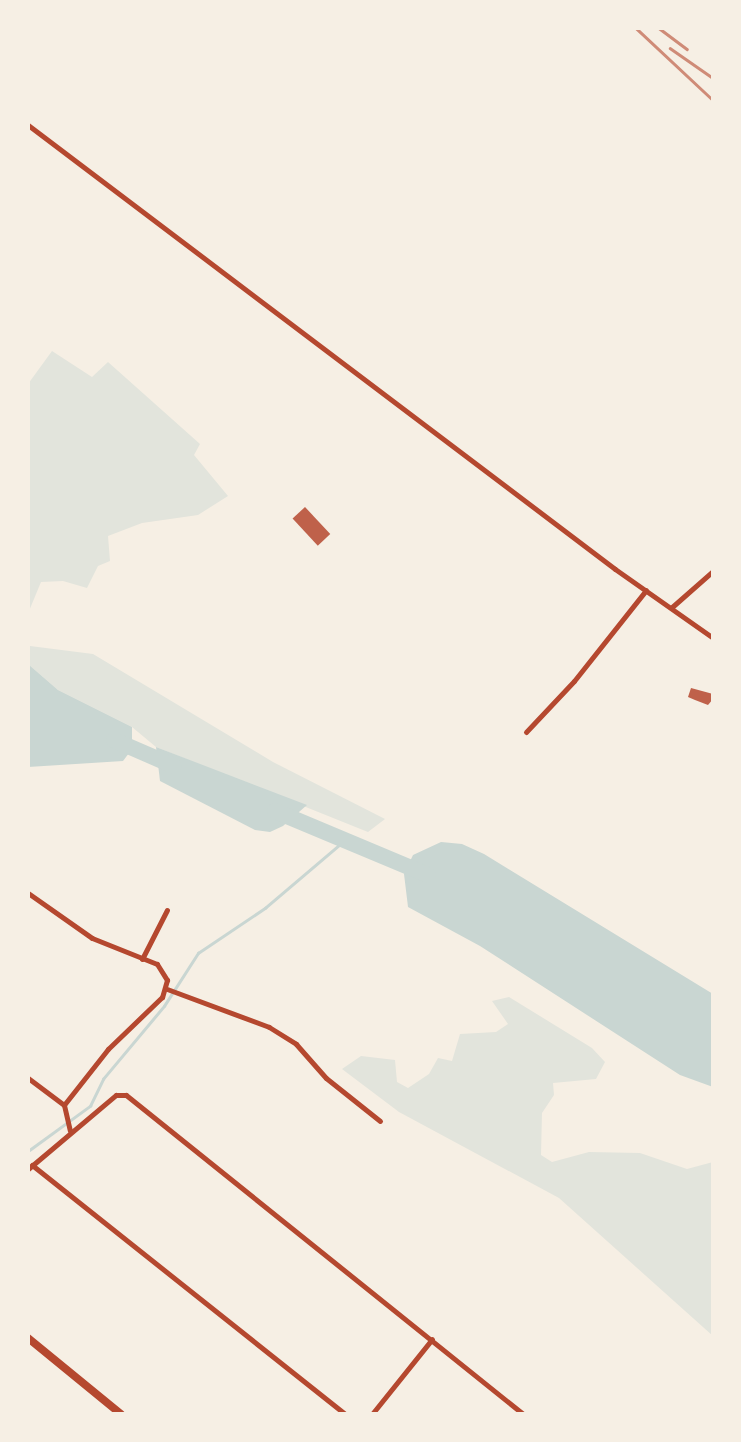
<!DOCTYPE html>
<html>
<head>
<meta charset="utf-8">
<style>
	body { margin:0 }
	#map { position:relative; width:741px; height:1442px; overflow:hidden; background:#f6efe4; font-family:"Exo 2",sans-serif }
	div>[style] { position:absolute }
	.green>* { inset:0; background:#e2e4dc }
	.water>* { inset:0; background:#c9d6d2 }
	.stream>* { height:2.5px; margin:-1.25px; padding:0 1.25px; transform-origin:1.25px; border-radius:1.25px; background:#c9d6d2 }
	.river>* { height:16px; margin:-8px; padding:0 8px; transform-origin:8px; border-radius:8px; background:#c9d6d2 }
	.building>* { inset:0; background:#bf614a; transform-origin:0 0 }
	.minor>* { height:5px; margin:-2.5px; padding:0 2.5px; transform-origin:2.5px; border-radius:2.5px; background:#b5482f }
	.primary>* { height:8px; margin:-4px; padding:0 4px; transform-origin:4px; border-radius:4px; background:#b5482f }
	.rail>* { height:2.5px; margin:-1.25px; padding:0 1.25px; transform-origin:1.25px; border-radius:1.25px; background:#cf8b77 }
	span { translate:-50% -50%; white-space:nowrap; text-align:center; line-height:1.15; -webkit-text-stroke:7px #f6efe4; paint-order:stroke }
	.frame { position:absolute; inset:0; border:30px solid #f6efe4; pointer-events:none }
</style>
</head>
<body>
<div id="map">
	<div class="green">
		<i style="clip-path:polygon(52px 351px,92px 377px,108px 362px,200px 444px,194px 455px,228px 496px,198px 515px,142px 523px,108px 536px,110px 561px,98px 566px,87px 588px,63px 581px,41px 582px,29px 611px,30px 646px,93px 654px,273px 762px,385px 819px,368px 832px,156px 747px,132px 727px,58px 690px,28px 664px,28px 384px)"></i>
		<i style="clip-path:polygon(509px 997px,592px 1048px,605px 1062px,596px 1079px,553px 1083px,554px 1095px,542px 1113px,541px 1155px,552px 1162px,589px 1152px,640px 1153px,687px 1169px,713px 1162px,713px 1336px,559px 1198px,399px 1112px,342px 1069px,361px 1056px,395px 1060px,397px 1082px,408px 1088px,429px 1074px,438px 1058px,452px 1061px,460px 1034px,496px 1032px,508px 1024px,492px 1001px)"></i>
	</div>
	<div class="water">
		<i style="clip-path:polygon(28px 664px,58px 690px,132px 727px,132px 749px,123px 761px,28px 767px)"></i>
		<i style="clip-path:polygon(156px 747px,307px 805px,283px 826px,270px 832px,255px 830px,160px 781px)"></i>
		<i style="clip-path:polygon(441px 842px,462px 844px,484px 854px,713px 994px,713px 1087px,680px 1075px,480px 946px,408px 907px,404px 874px,413px 855px)"></i>
	</div>
	<div class="stream">
		<i style="left:28px;top:1151px;width:77px;rotate:-36deg"></i>
		<i style="left:90px;top:1106px;width:30px;rotate:-64deg"></i>
		<i style="left:103px;top:1079px;width:95px;rotate:-50.1deg"></i>
		<i style="left:164px;top:1006px;width:63px;rotate:-57.3deg"></i>
		<i style="left:198px;top:953px;width:81px;rotate:-33.9deg"></i>
		<i style="left:265px;top:908px;width:105px;rotate:-40.4deg"></i>
	</div>
	<div class="river">
		<i style="left:114px;top:740px;width:65px;rotate:23.4deg"></i>
		<i style="left:275px;top:811px;width:166px;rotate:22.7deg"></i>
	</div>
	<div class="building">
		<i style="left:305px;top:507px;width:37px;height:17px;rotate:47deg"></i>
		<i style="clip-path:polygon(691px 688px,713px 694px,713px 699px,708px 705px,695px 700px,688px 697px)"></i>
	</div>
	<div class="minor">
		<i style="left:28px;top:125px;width:736px;rotate:37.1deg"></i>
		<i style="left:615px;top:569px;width:120px;rotate:35.1deg"></i>
		<i style="left:672px;top:607px;width:55px;rotate:-41.3deg"></i>
		<i style="left:526px;top:732px;width:70px;rotate:-46.7deg"></i>
		<i style="left:574px;top:681px;width:116px;rotate:-51.6deg"></i>
		<i style="left:28px;top:893px;width:78px;rotate:35.1deg"></i>
		<i style="left:92px;top:938px;width:70px;rotate:21.8deg"></i>
		<i style="left:157px;top:964px;width:19px;rotate:58deg"></i>
		<i style="left:167px;top:980px;width:18px;rotate:106deg"></i>
		<i style="left:162px;top:997px;width:75px;rotate:136.1deg"></i>
		<i style="left:108px;top:1049px;width:71px;rotate:128.2deg"></i>
		<i style="left:142px;top:959px;width:55px;rotate:-63deg"></i>
		<i style="left:167px;top:989px;width:109px;rotate:20.4deg"></i>
		<i style="left:269px;top:1027px;width:32px;rotate:32deg"></i>
		<i style="left:296px;top:1044px;width:45px;rotate:48.6deg"></i>
		<i style="left:326px;top:1078px;width:69px;rotate:38.5deg"></i>
		<i style="left:28px;top:1078px;width:45px;rotate:36.9deg"></i>
		<i style="left:64px;top:1105px;width:26px;rotate:77deg"></i>
		<i style="left:32px;top:1165px;width:400px;rotate:38.5deg"></i>
		<i style="left:28px;top:1169px;width:115px;rotate:-40.1deg"></i>
		<i style="left:116px;top:1095px;width:10px"></i>
		<i style="left:126px;top:1095px;width:509px;rotate:38.78deg"></i>
		<i style="left:372px;top:1414px;width:96px;rotate:-51.3deg"></i>
	</div>
	<div class="primary">
		<i style="left:28px;top:1338px;width:120px;rotate:39.3deg"></i>
	</div>
	<div class="rail">
		<i style="left:636px;top:28px;width:105px;rotate:43.1deg"></i>
		<i style="left:659px;top:28px;width:35px;rotate:37deg"></i>
		<i style="left:670px;top:48px;width:52px;rotate:34.9deg"></i>
	</div>
	<div class="frame"></div>
</div>
</body>
</html>
